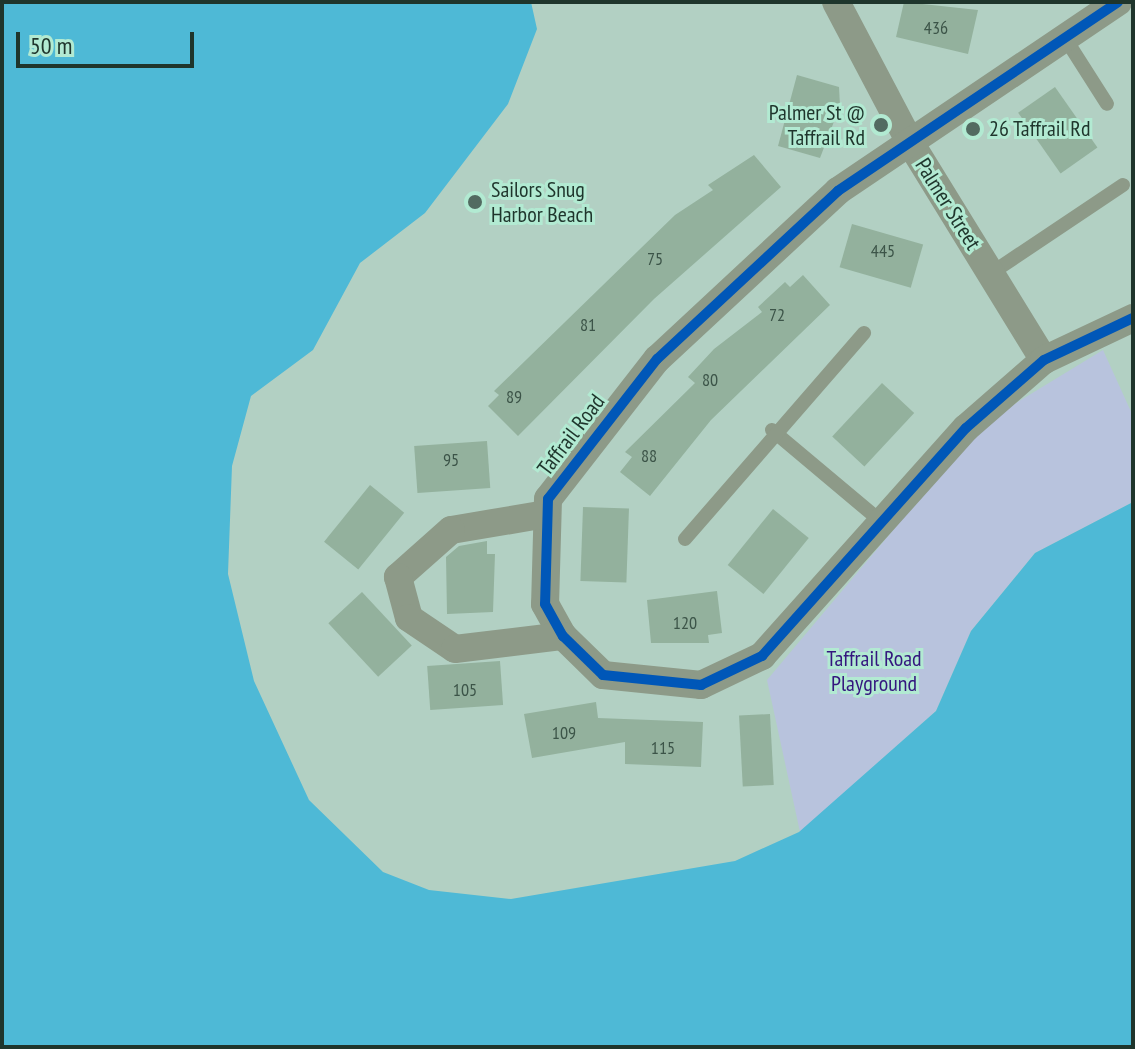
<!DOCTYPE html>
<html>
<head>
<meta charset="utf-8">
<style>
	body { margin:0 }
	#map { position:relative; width:1135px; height:1049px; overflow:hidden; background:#b2d0c3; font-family:"PT Sans Narrow",sans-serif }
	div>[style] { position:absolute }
	.green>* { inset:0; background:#b8c3dd }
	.water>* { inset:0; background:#4eb9d6 }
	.building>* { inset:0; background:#93b19d; transform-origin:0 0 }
	.service>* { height:14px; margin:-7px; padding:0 7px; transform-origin:7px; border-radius:7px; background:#8d9a88 }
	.minor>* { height:28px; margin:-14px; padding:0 14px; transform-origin:14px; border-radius:14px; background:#8d9a88 }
	.cycleway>* { height:10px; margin:-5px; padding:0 5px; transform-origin:5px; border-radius:5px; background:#0057b8 }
	.dots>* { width:22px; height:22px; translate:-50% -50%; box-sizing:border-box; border:4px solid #b2ead2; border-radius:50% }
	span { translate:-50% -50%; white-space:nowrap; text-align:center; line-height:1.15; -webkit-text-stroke:6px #b2ead2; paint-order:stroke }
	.number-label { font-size:18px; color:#3c5448 }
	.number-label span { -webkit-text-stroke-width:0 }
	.poi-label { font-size:22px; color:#1f352c }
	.right { translate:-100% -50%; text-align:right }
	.left { translate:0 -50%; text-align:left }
	.street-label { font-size:22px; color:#1f352c }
	.park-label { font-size:22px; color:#34167e }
	.frame { position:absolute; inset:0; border:4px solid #1f352c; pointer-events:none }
	.scale { position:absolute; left:16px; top:32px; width:178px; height:36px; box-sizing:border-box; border:4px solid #1f352c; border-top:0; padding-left:10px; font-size:24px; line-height:28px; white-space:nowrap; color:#1f352c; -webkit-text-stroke:6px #b2ead2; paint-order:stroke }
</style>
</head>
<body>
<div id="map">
	<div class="green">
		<i style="clip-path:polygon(1103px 350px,1133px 416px,1133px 502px,1035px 553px,971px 631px,936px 711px,800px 832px,767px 680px,958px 453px,1008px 408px)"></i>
	</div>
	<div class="water">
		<i style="clip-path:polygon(2px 2px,531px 2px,537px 29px,508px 104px,425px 213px,360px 263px,313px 350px,251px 396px,232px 466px,228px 574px,254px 681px,309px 800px,383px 872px,429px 890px,511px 899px,735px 861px,799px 832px,936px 711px,971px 631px,1035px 553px,1133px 502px,1133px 1047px,2px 1047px)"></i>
	</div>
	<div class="building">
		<i style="clip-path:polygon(904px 2px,978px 10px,968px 54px,896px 37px)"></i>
		<i style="clip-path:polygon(797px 75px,839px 87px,840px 106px,820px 158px,778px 146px)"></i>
		<i style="left:1055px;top:87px;width:74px;height:45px;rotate:55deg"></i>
		<i style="clip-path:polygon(754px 155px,781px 187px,654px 299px,518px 436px,488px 406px,499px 395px,494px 391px,675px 215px,713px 190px,708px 185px)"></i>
		<i style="left:852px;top:224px;width:74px;height:45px;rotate:16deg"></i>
		<i style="clip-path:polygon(803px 275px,830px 305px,711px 420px,650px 496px,620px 472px,632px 457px,625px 452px,695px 383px,688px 377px,714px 349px,762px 312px,758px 307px,785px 282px,790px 287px)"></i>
		<i style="left:882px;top:383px;width:44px;height:73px;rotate:43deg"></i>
		<i style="left:487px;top:441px;width:47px;height:73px;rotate:86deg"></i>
		<i style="left:370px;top:485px;width:44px;height:73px;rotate:39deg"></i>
		<i style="left:583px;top:507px;width:46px;height:74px;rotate:2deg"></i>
		<i style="left:773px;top:509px;width:46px;height:72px;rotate:39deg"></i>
		<i style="clip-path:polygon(487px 541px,487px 554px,495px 554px,493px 612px,447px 614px,446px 557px,459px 546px)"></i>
		<i style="clip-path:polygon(717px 591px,722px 633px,708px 635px,709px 643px,651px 643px,647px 600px)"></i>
		<i style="left:362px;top:592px;width:73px;height:46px;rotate:47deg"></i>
		<i style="left:500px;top:661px;width:44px;height:73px;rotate:86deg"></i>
		<i style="clip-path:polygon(596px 702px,598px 718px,703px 722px,701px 767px,625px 764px,625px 742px,532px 758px,524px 714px)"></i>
		<i style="left:770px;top:714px;width:71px;height:31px;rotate:87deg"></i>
	</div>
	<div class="service">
		<i style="left:1065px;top:38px;width:78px;rotate:57.5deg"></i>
		<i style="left:990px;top:274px;width:160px;rotate:-33.8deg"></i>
		<i style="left:772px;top:430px;width:145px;rotate:40deg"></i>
		<i style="left:685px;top:539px;width:273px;rotate:-49deg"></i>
	</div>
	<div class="minor">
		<i style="left:836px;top:2px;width:161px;rotate:62.2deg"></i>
		<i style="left:911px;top:144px;width:254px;rotate:58.4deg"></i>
		<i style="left:1118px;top:2px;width:338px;rotate:146deg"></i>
		<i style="left:838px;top:191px;width:247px;rotate:137.1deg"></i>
		<i style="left:657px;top:359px;width:177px;rotate:127.9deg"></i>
		<i style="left:548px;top:499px;width:105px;rotate:91.6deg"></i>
		<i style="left:545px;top:604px;width:37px;rotate:61deg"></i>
		<i style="left:563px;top:636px;width:56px;rotate:44.3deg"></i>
		<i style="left:603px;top:675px;width:99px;rotate:5.8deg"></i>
		<i style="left:701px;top:685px;width:68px;rotate:-25.4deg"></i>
		<i style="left:762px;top:656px;width:306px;rotate:-48.2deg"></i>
		<i style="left:966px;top:428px;width:103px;rotate:-41.1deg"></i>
		<i style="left:1044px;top:360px;width:98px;rotate:-25.3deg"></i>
		<i style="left:546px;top:514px;width:96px;rotate:170.4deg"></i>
		<i style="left:451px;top:530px;width:71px;rotate:138.4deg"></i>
		<i style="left:398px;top:577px;width:42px;rotate:75deg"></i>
		<i style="left:409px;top:618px;width:55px;rotate:34deg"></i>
		<i style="left:455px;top:649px;width:109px;rotate:-6.9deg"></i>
	</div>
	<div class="cycleway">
		<i style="left:1118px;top:2px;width:338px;rotate:146deg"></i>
		<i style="left:838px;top:191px;width:247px;rotate:137.1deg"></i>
		<i style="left:657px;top:359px;width:177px;rotate:127.9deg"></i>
		<i style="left:548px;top:499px;width:105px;rotate:91.6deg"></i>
		<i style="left:545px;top:604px;width:37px;rotate:61deg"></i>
		<i style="left:563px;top:636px;width:56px;rotate:44.3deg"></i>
		<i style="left:603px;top:675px;width:99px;rotate:5.8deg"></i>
		<i style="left:701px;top:685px;width:68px;rotate:-25.4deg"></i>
		<i style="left:762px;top:656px;width:306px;rotate:-48.2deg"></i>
		<i style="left:966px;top:428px;width:103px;rotate:-41.1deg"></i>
		<i style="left:1044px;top:360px;width:98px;rotate:-25.3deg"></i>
	</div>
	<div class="dots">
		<i style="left:881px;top:125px;background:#526b61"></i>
		<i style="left:973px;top:129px;background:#526b61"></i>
		<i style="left:475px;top:202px;background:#526b61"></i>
	</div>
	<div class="number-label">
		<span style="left:936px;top:28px">436</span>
		<span style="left:883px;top:251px">445</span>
		<span style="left:655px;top:259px">75</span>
		<span style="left:777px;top:315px">72</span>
		<span style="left:588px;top:325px">81</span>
		<span style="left:710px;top:380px">80</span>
		<span style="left:514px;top:397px">89</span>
		<span style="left:649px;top:456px">88</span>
		<span style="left:451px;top:460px">95</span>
		<span style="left:685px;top:623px">120</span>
		<span style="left:465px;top:690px">105</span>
		<span style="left:564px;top:733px">109</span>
		<span style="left:663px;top:748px">115</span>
	</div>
	<div class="poi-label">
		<span class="right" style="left:865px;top:125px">Palmer St @<br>Taffrail Rd</span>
		<span class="left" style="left:989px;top:129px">26 Taffrail Rd</span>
		<span class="left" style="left:491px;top:202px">Sailors Snug<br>Harbor Beach</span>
	</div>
	<div class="street-label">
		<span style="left:948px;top:204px;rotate:58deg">Palmer Street</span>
		<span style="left:571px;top:435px;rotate:-53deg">Taffrail Road</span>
	</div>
	<div class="park-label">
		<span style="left:874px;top:671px">Taffrail Road<br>Playground</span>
	</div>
	<div class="frame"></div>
	<div class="scale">50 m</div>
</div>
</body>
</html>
